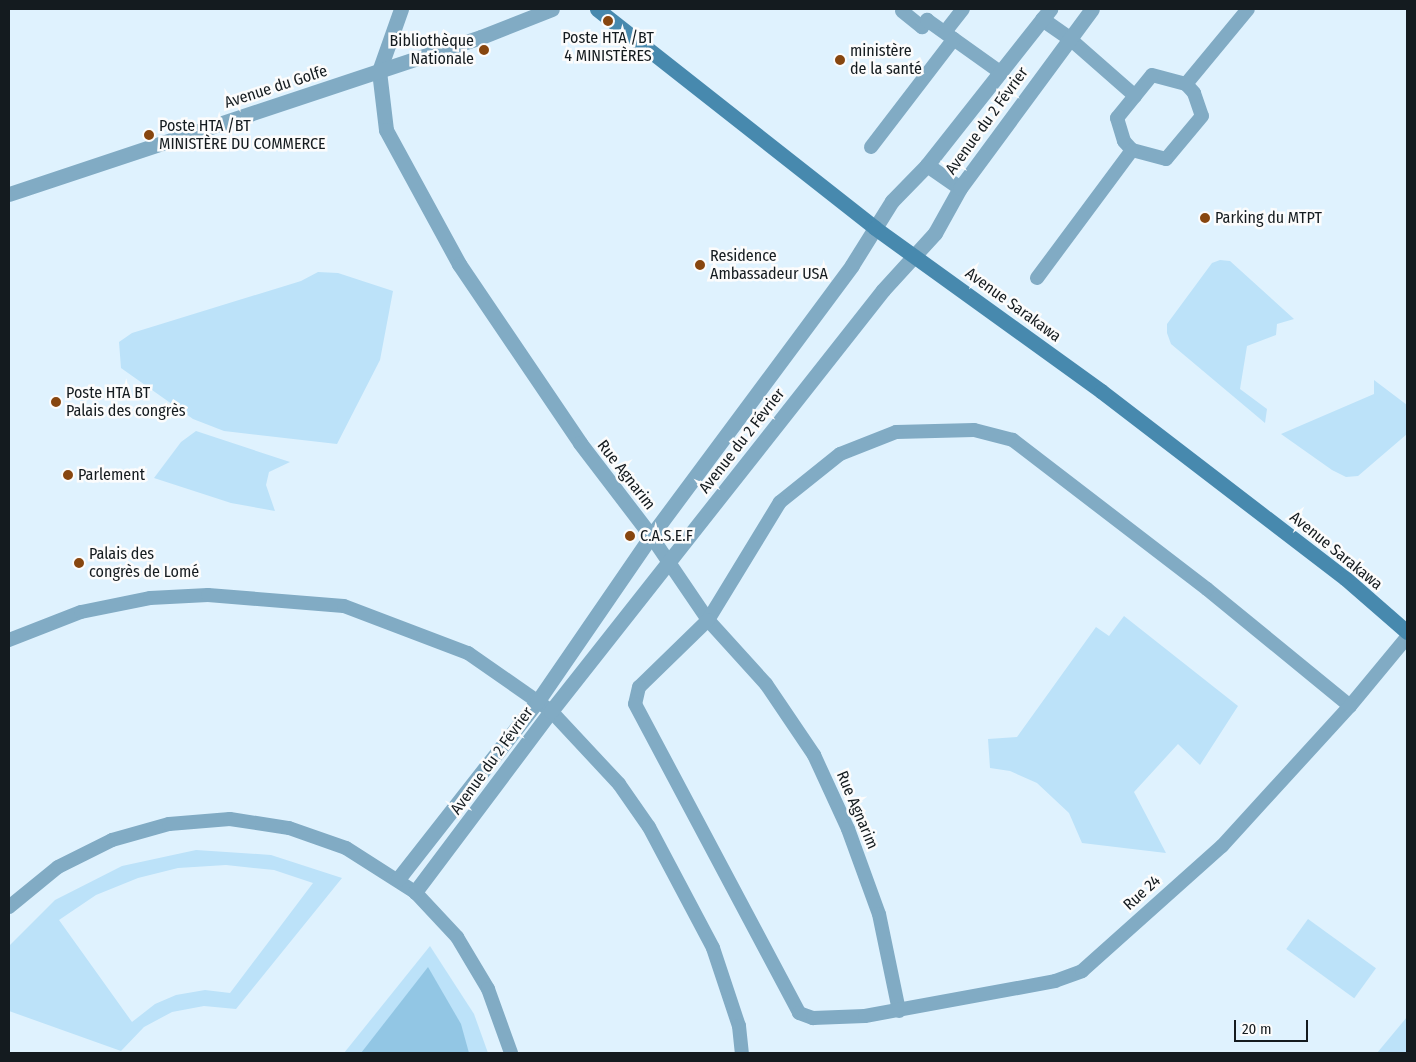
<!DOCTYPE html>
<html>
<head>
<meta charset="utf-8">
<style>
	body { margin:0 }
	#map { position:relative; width:1416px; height:1062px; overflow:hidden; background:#dff2fe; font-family:"Fira Sans Condensed",sans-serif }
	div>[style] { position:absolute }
	.green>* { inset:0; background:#bce2f9; transform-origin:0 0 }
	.water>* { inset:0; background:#92c6e4 }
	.lane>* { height:14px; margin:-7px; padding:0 7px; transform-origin:7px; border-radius:7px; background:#81abc4 }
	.street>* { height:15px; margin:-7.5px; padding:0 7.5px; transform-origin:7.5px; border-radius:7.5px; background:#81abc4 }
	.secondary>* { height:15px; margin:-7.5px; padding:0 7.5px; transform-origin:7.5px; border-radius:7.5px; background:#4789ae }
	.dots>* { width:14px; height:14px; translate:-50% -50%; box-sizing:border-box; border:2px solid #fcfcfc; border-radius:50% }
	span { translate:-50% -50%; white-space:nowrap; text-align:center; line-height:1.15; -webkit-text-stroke:5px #fcfcfc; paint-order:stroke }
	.poi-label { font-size:16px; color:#141b1f }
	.right { translate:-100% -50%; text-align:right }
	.left { translate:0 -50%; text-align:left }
	.street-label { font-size:16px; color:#141b1f }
	.frame { position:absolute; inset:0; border:10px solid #141b1f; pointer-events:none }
	.scale { position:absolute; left:1234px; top:1020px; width:74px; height:22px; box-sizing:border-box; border:2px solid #141b1f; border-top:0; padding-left:6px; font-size:15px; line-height:18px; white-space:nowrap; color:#141b1f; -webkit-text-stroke:4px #fcfcfc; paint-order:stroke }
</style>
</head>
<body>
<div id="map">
	<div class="green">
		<i style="clip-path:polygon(1220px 260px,1230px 261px,1294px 319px,1277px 324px,1276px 335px,1247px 346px,1240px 389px,1267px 409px,1265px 423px,1171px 344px,1167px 333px,1167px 324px,1212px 263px)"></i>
		<i style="clip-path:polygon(318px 272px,338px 273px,393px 291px,380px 360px,337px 444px,224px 431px,193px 419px,121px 368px,119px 342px,132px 333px,301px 281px)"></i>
		<i style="clip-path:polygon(1374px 380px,1407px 405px,1407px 434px,1358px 476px,1346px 477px,1332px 470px,1281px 434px,1374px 394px)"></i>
		<i style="clip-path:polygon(196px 431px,290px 462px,269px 472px,266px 485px,275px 511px,231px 503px,154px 478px,181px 442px)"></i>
		<i style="clip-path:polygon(1124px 616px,1238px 706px,1200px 765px,1178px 744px,1134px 792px,1166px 853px,1082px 843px,1069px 813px,1037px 783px,1010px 771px,990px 768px,988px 739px,1017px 737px,1096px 627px,1109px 636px)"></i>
		<i style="clip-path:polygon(evenodd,196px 850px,271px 855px,342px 878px,236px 1009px,204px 1006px,172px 1012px,144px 1027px,121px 1051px,9px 1011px,9px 946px,55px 900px,122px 866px,196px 850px,226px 865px,274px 870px,313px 883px,230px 993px,205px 990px,176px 995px,155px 1004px,132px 1022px,59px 920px,96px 895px,138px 878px,178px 868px,226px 865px)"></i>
		<i style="left:1308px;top:919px;width:84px;height:37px;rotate:36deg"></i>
		<i style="clip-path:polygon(430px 946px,474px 1014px,488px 1053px,344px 1053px)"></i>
		<i style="clip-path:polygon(1407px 1017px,1407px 1053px,1377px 1053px)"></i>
	</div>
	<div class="water">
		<i style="clip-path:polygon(428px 967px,461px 1024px,469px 1053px,361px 1053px)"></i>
	</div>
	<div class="lane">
		<i style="left:902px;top:11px;width:26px;rotate:39deg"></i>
		<i style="left:922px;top:27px;width:9px;rotate:-54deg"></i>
		<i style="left:927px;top:20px;width:90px;rotate:35.5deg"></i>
		<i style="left:945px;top:32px;width:29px;rotate:-52deg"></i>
		<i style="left:1069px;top:38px;width:88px;rotate:41.3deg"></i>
		<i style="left:1152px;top:75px;width:35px;rotate:15deg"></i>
		<i style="left:1186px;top:84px;width:12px;rotate:48deg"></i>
		<i style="left:1194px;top:93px;width:24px;rotate:71deg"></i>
		<i style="left:1202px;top:116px;width:56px;rotate:129.9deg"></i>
		<i style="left:1166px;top:159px;width:35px;rotate:-165deg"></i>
		<i style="left:1132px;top:150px;width:12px;rotate:-132deg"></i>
		<i style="left:1124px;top:141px;width:24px;rotate:-107deg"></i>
		<i style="left:1117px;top:118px;width:55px;rotate:-50.9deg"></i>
		<i style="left:1186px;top:84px;width:97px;rotate:-50.4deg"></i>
		<i style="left:871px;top:147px;width:136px;rotate:-52.5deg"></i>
		<i style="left:1037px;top:278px;width:159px;rotate:-53.4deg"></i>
		<i style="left:651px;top:536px;width:102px;rotate:55.8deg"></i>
		<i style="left:708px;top:620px;width:86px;rotate:47.8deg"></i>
		<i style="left:766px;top:684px;width:86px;rotate:55.9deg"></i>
		<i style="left:814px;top:755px;width:81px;rotate:65.3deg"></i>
		<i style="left:848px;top:829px;width:90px;rotate:70deg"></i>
		<i style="left:879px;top:914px;width:99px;rotate:78.3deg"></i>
		<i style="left:9px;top:640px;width:77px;rotate:-21.3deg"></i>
		<i style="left:81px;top:612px;width:70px;rotate:-11.5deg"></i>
		<i style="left:150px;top:598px;width:58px;rotate:-3deg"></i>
		<i style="left:208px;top:595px;width:136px;rotate:4.6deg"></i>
		<i style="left:344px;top:606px;width:133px;rotate:20.8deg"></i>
		<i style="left:468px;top:653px;width:101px;rotate:34.9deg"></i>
		<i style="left:551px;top:711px;width:100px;rotate:47deg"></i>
		<i style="left:619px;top:784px;width:52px;rotate:55.1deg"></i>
		<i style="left:649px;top:827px;width:137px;rotate:62.1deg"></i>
		<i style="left:713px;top:948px;width:82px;rotate:71.6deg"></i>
		<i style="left:739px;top:1026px;width:27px;rotate:84deg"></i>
		<i style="left:1350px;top:706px;width:185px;rotate:-140.7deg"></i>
		<i style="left:1207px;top:589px;width:245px;rotate:-142.5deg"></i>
		<i style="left:1013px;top:440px;width:40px;rotate:-165.6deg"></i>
		<i style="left:974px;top:430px;width:78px;rotate:178.5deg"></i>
		<i style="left:896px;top:432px;width:60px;rotate:158.6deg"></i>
		<i style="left:840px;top:454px;width:77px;rotate:141.3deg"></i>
		<i style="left:780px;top:502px;width:138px;rotate:121.4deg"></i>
		<i style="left:708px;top:620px;width:96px;rotate:135.8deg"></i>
		<i style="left:639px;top:687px;width:17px;rotate:103deg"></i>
		<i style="left:635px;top:704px;width:350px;rotate:62deg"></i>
		<i style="left:799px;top:1013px;width:15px;rotate:20deg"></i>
		<i style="left:813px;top:1018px;width:52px;rotate:-2.2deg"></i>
		<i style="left:865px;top:1016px;width:193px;rotate:-10.4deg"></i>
		<i style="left:1055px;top:981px;width:29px;rotate:-20deg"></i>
		<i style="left:1082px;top:971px;width:188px;rotate:-41.8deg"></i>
		<i style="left:1222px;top:846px;width:190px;rotate:-47.6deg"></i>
		<i style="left:1350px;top:706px;width:89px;rotate:-50.4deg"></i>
		<i style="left:9px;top:907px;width:63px;rotate:-39.2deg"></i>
		<i style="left:58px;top:867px;width:60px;rotate:-26.6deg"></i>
		<i style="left:112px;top:840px;width:59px;rotate:-15.7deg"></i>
		<i style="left:169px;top:824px;width:61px;rotate:-4.7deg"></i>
		<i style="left:230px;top:819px;width:60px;rotate:8.7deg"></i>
		<i style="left:289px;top:828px;width:60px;rotate:19.3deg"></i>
		<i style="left:346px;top:848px;width:82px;rotate:32.5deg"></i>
		<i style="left:415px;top:892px;width:62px;rotate:47deg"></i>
		<i style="left:457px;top:937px;width:61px;rotate:59.2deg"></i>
		<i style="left:488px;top:989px;width:68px;rotate:70.2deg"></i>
	</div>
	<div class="street">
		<i style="left:401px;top:9px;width:66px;rotate:109.5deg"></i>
		<i style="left:379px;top:71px;width:59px;rotate:83.2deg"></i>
		<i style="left:386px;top:130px;width:153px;rotate:61.4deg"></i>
		<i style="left:459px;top:264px;width:216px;rotate:55.9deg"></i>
		<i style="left:580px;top:443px;width:117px;rotate:52.6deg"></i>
		<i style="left:1042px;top:19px;width:33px;rotate:35deg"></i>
		<i style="left:927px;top:165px;width:40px;rotate:34.9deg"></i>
		<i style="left:9px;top:194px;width:497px;rotate:-18.4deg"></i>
		<i style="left:481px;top:37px;width:76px;rotate:-21.5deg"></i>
		<i style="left:398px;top:879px;width:225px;rotate:-51.9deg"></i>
		<i style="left:537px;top:702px;width:201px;rotate:-55.5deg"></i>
		<i style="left:651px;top:536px;width:337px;rotate:-53.4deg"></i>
		<i style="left:852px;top:265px;width:75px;rotate:-58deg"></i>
		<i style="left:892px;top:201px;width:50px;rotate:-45.8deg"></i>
		<i style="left:927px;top:165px;width:199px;rotate:-51.7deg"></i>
		<i style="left:415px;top:892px;width:226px;rotate:-53.1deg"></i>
		<i style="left:551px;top:711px;width:536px;rotate:-51.74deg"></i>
		<i style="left:883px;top:290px;width:77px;rotate:-47.6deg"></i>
		<i style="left:935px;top:233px;width:51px;rotate:-60.9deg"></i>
		<i style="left:960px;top:188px;width:222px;rotate:-53.6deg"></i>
	</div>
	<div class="secondary">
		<i style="left:597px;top:9px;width:354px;rotate:38.2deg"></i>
		<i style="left:875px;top:228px;width:279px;rotate:35.8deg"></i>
		<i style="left:1101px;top:391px;width:307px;rotate:37.5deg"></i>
		<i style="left:1345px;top:578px;width:82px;rotate:41.1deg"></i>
	</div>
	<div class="dots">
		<i style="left:608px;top:21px;background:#87460f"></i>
		<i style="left:484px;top:50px;background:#87460f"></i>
		<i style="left:840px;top:60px;background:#87460f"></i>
		<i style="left:149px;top:135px;background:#87460f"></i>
		<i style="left:1205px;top:218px;background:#87460f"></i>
		<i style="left:700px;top:265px;background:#87460f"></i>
		<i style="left:56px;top:402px;background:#87460f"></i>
		<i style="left:68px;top:475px;background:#87460f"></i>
		<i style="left:630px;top:536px;background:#87460f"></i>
		<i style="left:79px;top:563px;background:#87460f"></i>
	</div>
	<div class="poi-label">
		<span style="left:608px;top:47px">Poste HTA /BT<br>4 MINISTÈRES</span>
		<span class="right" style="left:474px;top:50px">Bibliothèque<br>Nationale</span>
		<span class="left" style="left:850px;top:60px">ministère<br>de la santé</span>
		<span class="left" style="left:159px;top:135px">Poste HTA /BT<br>MINISTÈRE DU COMMERCE</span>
		<span class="left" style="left:1215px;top:218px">Parking du MTPT</span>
		<span class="left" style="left:710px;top:265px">Residence<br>Ambassadeur USA</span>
		<span class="left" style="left:66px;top:402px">Poste HTA BT<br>Palais des congrès</span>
		<span class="left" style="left:78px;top:475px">Parlement</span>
		<span class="left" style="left:640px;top:536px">C.A.S.E.F</span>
		<span class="left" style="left:89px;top:563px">Palais des<br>congrès de Lomé</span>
	</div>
	<div class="street-label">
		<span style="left:276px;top:87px;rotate:-18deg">Avenue du Golfe</span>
		<span style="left:987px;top:121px;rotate:-54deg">Avenue du 2 Février</span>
		<span style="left:1013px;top:305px;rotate:36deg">Avenue Sarakawa</span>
		<span style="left:742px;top:441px;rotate:-52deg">Avenue du 2 Février</span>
		<span style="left:626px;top:475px;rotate:52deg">Rue Agnarim</span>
		<span style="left:1336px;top:551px;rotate:39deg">Avenue Sarakawa</span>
		<span style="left:492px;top:761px;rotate:-54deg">Avenue du 2 Février</span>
		<span style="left:857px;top:810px;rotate:67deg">Rue Agnarim</span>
		<span style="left:1142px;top:893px;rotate:-42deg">Rue 24</span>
	</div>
	<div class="frame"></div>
	<div class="scale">20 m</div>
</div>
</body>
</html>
